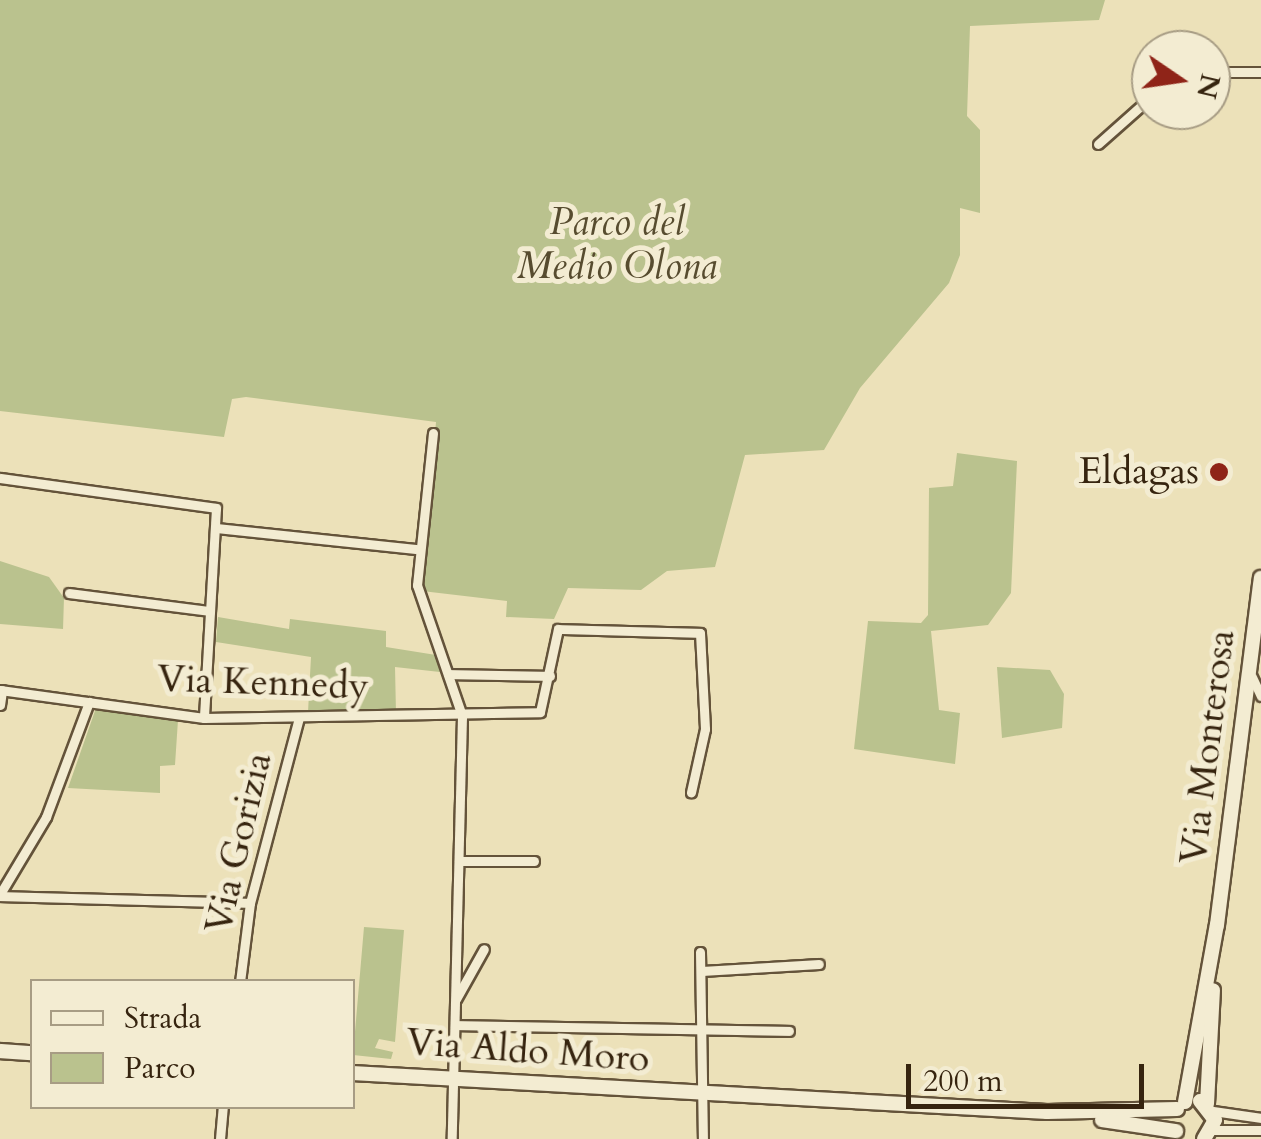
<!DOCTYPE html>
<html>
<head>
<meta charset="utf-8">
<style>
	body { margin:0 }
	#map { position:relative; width:1261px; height:1139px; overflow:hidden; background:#ece1b9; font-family:Cardo,serif }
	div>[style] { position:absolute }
	.green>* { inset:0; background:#bac28e }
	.roads { filter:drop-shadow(2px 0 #64533a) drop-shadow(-2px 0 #64533a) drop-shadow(0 2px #64533a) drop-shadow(0 -2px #64533a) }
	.street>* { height:9px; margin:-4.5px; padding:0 4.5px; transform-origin:4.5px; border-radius:4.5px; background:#f3ecd2 }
	.secondary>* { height:14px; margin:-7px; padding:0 7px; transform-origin:7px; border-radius:7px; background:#f3ecd2 }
	.dots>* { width:28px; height:28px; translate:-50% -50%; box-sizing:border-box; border:5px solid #f3ecd2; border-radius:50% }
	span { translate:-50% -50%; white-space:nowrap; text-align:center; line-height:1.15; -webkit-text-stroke:10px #f3ecd2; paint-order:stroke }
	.park-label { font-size:38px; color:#574c2f; font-style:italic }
	.poi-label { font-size:38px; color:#36240f }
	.right { translate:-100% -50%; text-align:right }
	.street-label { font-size:38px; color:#36240f }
	.legend { position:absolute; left:30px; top:979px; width:325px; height:130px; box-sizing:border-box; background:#f3ecd2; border:2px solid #a79c84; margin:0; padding:12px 18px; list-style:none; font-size:30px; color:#36240f }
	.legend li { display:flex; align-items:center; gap:20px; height:50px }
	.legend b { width:50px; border:2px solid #a79c84 }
	.north { position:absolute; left:1131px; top:30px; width:100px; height:100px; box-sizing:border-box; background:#f3ecd2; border:2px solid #a79c84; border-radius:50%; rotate:103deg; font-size:28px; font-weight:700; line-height:40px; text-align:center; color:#36240f }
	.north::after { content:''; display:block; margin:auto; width:35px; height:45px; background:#8f2418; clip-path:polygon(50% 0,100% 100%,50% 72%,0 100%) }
	.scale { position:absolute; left:906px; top:1064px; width:238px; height:45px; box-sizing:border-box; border:5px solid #36240f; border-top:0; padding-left:12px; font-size:30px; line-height:35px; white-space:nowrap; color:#36240f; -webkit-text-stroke:8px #f3ecd2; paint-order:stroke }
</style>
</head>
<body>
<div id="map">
	<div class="green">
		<i style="clip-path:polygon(0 0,1105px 0,1099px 20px,970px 26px,967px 116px,980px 130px,980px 213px,960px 208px,960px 255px,949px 283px,860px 388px,824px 450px,745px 455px,715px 567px,667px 571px,641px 590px,568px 588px,554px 619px,506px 617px,507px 601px,422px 591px,436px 422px,246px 397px,232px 399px,224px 437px,0 411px)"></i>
		<i style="clip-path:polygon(957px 453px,1017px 461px,1011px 593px,988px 625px,931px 631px,939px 710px,960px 713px,955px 764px,854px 749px,868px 621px,921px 623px,928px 615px,929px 488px,953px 486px)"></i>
		<i style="clip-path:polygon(0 561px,49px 577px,64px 598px,63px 629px,0 624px)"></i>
		<i style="clip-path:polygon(218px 617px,289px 629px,290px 619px,386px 631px,386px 647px,436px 655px,440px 672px,395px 667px,396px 713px,308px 712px,311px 657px,216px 642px)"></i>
		<i style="clip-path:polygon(997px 667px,1050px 670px,1064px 694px,1062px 728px,1002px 738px)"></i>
		<i style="clip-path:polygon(96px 708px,178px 720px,175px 765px,160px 766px,160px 793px,68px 788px)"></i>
		<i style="clip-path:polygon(364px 927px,404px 930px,395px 1042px,379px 1039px,375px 1048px,393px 1052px,391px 1059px,353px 1055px)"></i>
	</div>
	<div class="roads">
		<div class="street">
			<i style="left:1211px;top:72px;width:50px"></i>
			<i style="left:1098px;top:144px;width:71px;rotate:-41.6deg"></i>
			<i style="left:433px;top:433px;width:153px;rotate:96deg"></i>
			<i style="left:417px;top:585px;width:139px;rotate:71deg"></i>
			<i style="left:462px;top:716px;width:423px;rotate:91.4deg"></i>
			<i style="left:0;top:478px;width:218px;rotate:7.9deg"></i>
			<i style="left:216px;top:508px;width:210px;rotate:93.3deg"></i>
			<i style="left:216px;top:528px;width:201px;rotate:6deg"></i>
			<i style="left:69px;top:593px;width:142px;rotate:7.3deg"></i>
			<i style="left:448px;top:674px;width:102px;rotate:1.1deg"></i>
			<i style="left:1252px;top:677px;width:21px;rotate:65deg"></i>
			<i style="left:0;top:690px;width:206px;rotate:7.8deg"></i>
			<i style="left:204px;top:718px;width:336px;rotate:-1deg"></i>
			<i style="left:540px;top:712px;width:85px;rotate:-77.8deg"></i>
			<i style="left:558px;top:629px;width:142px;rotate:1.6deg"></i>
			<i style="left:700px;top:633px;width:96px;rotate:87deg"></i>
			<i style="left:705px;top:729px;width:65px;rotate:102.5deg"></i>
			<i style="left:0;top:705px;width:15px;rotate:-82deg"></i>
			<i style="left:459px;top:861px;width:75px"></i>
			<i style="left:0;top:894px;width:90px;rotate:-59.1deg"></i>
			<i style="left:46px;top:817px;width:123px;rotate:-69.5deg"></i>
			<i style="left:0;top:896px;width:250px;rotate:1.6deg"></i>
			<i style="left:700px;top:952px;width:187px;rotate:89.1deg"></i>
			<i style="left:702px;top:971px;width:117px;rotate:-3.4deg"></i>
			<i style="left:240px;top:982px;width:80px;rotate:-82.8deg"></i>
			<i style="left:250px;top:903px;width:191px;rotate:-75.2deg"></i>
			<i style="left:456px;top:999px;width:57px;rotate:-60.8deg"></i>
			<i style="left:455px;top:1025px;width:334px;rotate:1deg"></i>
			<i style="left:1213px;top:1111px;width:49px;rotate:8.3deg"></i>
			<i style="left:1213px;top:1130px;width:48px"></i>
			<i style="left:220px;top:1139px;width:33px;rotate:-85deg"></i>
		</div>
		<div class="secondary">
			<i style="left:0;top:1051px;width:32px;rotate:4deg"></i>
			<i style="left:352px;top:1073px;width:696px;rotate:3.21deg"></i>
			<i style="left:1047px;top:1112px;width:130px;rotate:-1.3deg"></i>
			<i style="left:1200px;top:1101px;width:24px;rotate:52deg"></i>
			<i style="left:1215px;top:1120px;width:22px;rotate:120deg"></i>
			<i style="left:1185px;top:1102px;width:180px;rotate:-79.8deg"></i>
			<i style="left:1217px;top:925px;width:350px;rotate:-82.8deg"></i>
			<i style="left:1207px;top:1104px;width:114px;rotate:-87deg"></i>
			<i style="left:1102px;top:1120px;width:75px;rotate:8.5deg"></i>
		</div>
	</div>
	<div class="dots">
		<i style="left:1219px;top:472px;background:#8f2418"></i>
	</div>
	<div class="park-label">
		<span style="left:617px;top:245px">Parco del<br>Medio Olona</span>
	</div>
	<div class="poi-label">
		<span class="right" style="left:1199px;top:472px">Eldagas</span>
	</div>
	<div class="street-label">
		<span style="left:263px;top:683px;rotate:2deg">Via Kennedy</span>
		<span style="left:1208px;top:747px;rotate:-83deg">Via Monterosa</span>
		<span style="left:239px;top:843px;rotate:-77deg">Via Gorizia</span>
		<span style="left:528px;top:1051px;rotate:4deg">Via Aldo Moro</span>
	</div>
	<ul class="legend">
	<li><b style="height:12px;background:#f3ecd2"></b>Strada</li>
	<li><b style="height:28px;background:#bac28e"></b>Parco</li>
	</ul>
	<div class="north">N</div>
	<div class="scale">200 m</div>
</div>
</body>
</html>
